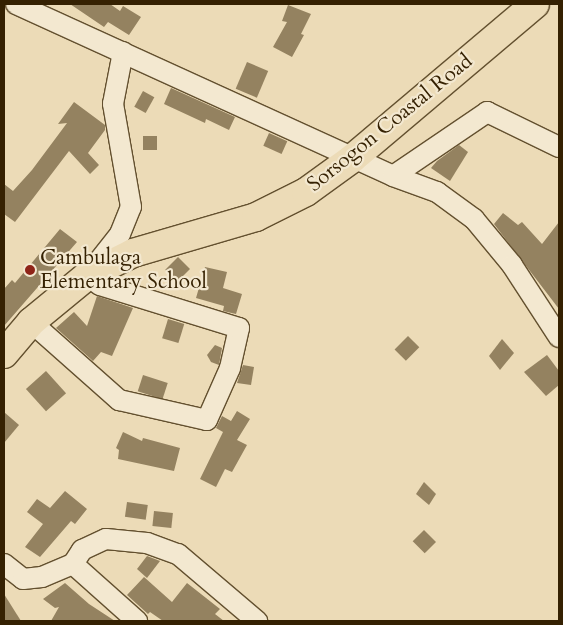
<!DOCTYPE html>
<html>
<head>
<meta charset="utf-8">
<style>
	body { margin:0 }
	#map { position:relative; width:563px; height:625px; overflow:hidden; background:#ecdbb7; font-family:Cardo,serif }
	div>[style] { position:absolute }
	.building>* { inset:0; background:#948260; transform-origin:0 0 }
	.roads { filter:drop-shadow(1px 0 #63502f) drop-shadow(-1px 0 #63502f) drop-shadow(0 1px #63502f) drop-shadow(0 -1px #63502f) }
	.street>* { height:20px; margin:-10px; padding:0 10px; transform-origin:10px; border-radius:10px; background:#f3e8d0 }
	.highway>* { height:28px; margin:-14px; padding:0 14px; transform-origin:14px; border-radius:14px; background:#ecdbb7 }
	.dots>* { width:14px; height:14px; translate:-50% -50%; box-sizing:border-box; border:2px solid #f3e8d0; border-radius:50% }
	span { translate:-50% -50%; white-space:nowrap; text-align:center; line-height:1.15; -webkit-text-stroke:4.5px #f3e8d0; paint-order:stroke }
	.street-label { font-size:21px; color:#352102 }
	.poi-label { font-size:21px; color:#352102 }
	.left { translate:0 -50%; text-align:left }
	.frame { position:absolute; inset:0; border:5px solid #352102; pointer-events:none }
</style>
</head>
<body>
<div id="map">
	<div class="building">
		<i style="clip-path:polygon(70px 4px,110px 4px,120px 11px,123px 6px,141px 17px,129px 35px,108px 22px,104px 27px)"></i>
		<i style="clip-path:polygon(288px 5px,311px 14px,301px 34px,304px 35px,292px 57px,273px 47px,287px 22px,282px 21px)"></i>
		<i style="left:247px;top:62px;width:23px;height:29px;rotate:23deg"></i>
		<i style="clip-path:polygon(171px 88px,235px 117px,229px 130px,206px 119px,205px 123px,164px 104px)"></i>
		<i style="left:143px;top:91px;width:13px;height:18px;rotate:29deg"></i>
		<i style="clip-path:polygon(74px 102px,105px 125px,105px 130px,88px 153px,99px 165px,90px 174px,69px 151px,15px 222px,4px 214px,4px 184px,13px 191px,32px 170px,67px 123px,58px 124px)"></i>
		<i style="left:269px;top:133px;width:20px;height:14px;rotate:24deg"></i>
		<i style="left:143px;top:136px;width:14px;height:14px"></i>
		<i style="clip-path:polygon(459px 145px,468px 152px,450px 181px,431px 168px,437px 161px)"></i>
		<i style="clip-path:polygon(503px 213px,518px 225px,522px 222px,542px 244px,559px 222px,559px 309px,494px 224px)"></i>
		<i style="clip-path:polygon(60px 229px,77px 242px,4px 326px,4px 289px,12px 280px,15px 283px)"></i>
		<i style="left:178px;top:257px;width:17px;height:18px;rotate:45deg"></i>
		<i style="clip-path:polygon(205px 267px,227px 272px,223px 288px,242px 294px,236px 314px,223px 311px,224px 306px,196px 298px)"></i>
		<i style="clip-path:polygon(97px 296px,133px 308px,112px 356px,101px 352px,93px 361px,56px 328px,74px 312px,87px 326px)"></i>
		<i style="left:168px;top:319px;width:17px;height:20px;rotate:17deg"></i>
		<i style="left:408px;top:336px;width:16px;height:19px;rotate:45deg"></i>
		<i style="clip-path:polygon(502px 339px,514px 353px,500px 370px,489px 356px)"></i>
		<i style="clip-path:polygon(215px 345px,222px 348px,219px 365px,211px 362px,207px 355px)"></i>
		<i style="clip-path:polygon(547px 355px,559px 371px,559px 385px,546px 396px,524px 372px)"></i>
		<i style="clip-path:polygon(243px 365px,254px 367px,251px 385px,237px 383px)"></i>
		<i style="left:46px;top:371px;width:30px;height:27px;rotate:48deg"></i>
		<i style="left:143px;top:375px;width:26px;height:17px;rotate:18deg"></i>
		<i style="clip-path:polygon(237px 411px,250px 419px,237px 440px,247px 445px,232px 472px,225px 469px,216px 487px,200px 479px,223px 432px,216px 428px,222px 416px,231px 421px)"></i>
		<i style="clip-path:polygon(4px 412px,19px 425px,4px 443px)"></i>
		<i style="clip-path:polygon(123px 432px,142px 441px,143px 438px,180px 448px,174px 471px,118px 459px,119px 450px,116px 448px)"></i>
		<i style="clip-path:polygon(424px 482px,436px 494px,429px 505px,416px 494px)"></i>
		<i style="clip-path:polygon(65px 491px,87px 509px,75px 524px,71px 521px,40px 557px,25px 547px,43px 524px,27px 512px,37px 499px,50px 508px)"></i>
		<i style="left:127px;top:502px;width:21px;height:15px;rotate:8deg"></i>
		<i style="left:154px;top:511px;width:19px;height:15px;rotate:6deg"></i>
		<i style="left:424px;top:530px;width:17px;height:16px;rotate:45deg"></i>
		<i style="clip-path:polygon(147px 556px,160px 561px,147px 578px,137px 569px)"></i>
		<i style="clip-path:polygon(144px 577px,172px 602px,187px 583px,220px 609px,215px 614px,224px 621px,163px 621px,150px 612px,148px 614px,127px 595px)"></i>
		<i style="clip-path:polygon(65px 583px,89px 604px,115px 621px,51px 621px,59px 607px,55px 608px,43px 599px)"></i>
		<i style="clip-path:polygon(4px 594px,21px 621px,4px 621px)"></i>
	</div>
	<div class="roads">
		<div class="street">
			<i style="left:16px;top:4px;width:414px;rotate:24.5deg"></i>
			<i style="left:393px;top:176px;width:47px;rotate:20deg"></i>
			<i style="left:437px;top:192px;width:46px;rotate:36.1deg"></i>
			<i style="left:474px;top:219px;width:60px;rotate:50.4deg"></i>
			<i style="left:512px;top:265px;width:86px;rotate:56.9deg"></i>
			<i style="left:393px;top:176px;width:114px;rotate:-34.2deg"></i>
			<i style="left:487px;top:112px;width:80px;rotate:25.9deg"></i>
			<i style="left:31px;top:322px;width:118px;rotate:41.6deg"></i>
			<i style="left:119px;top:400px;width:90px;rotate:12.8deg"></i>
			<i style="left:207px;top:420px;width:57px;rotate:-66.1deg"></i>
			<i style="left:230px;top:368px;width:41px;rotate:-77.3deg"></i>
			<i style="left:239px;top:328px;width:145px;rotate:-162.8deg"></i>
			<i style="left:100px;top:285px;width:16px;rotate:-145deg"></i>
			<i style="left:87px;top:276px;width:53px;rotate:-51.8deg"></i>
			<i style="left:120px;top:234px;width:29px;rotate:-68deg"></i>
			<i style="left:131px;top:207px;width:105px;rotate:-99.9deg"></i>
			<i style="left:113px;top:104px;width:53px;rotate:-79.1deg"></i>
			<i style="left:4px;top:564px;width:24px;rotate:38deg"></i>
			<i style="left:23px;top:579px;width:19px;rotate:-6deg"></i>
			<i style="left:42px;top:577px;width:34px;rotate:-23deg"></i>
			<i style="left:73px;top:564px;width:17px;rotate:-57deg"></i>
			<i style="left:82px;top:550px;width:26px;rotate:-25deg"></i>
			<i style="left:106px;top:539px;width:41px;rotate:5.6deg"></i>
			<i style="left:147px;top:543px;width:33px;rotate:20deg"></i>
			<i style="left:178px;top:554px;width:104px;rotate:40.3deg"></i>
			<i style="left:73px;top:564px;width:86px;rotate:41.7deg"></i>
		</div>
		<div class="highway">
			<i style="left:4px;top:354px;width:42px;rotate:-49.8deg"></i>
			<i style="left:31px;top:322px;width:72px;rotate:-39.4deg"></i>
			<i style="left:87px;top:276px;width:51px;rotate:-26.6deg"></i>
			<i style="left:133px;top:253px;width:128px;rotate:-16.3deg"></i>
			<i style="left:256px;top:217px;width:56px;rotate:-26.6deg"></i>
			<i style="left:306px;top:192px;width:58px;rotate:-35.9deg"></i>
			<i style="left:353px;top:158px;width:238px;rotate:-40.2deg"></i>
		</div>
	</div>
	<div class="dots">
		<i style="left:30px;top:270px;background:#8f2418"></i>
	</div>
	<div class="street-label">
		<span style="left:390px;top:123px;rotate:-39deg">Sorsogon Coastal Road</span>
	</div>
	<div class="poi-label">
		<span class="left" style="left:40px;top:270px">Cambulaga<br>Elementary School</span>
	</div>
	<div class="frame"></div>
</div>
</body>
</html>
